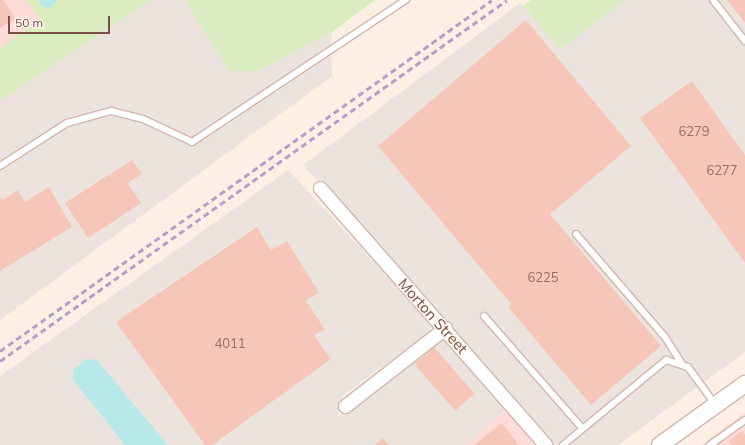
<!DOCTYPE html>
<html>
<head>
<meta charset="utf-8">
<style>
	body { margin:0 }
	#map { position:relative; width:745px; height:445px; overflow:hidden; background:#feefe4; font-family:Mulish,sans-serif }
	div>[style] { position:absolute }
	.commercial>* { inset:0; background:#ffdcd7 }
	.industrial>* { inset:0; background:#ede3de }
	.green>* { inset:0; background:#daedc1 }
	.water>* { inset:0; background:#b6e9e8 }
	.building>* { inset:0; background:#f6c7b9; transform-origin:0 0 }
	.roads { filter:drop-shadow(1px 0 #d3b7ab) drop-shadow(-1px 0 #d3b7ab) drop-shadow(0 1px #d3b7ab) drop-shadow(0 -1px #d3b7ab) }
	.service>* { height:6px; margin:-3px; padding:0 3px; transform-origin:3px; border-radius:3px; background:#fff }
	.minor>* { height:13px; margin:-6.5px; padding:0 6.5px; transform-origin:6.5px; border-radius:6.5px; background:#fff }
	.tertiary>* { height:16px; margin:-8px; padding:0 8px; transform-origin:8px; border-radius:8px; background:#fff }
	.rail>* { height:3px; margin-top:-1.5px; transform-origin:0; background:repeating-linear-gradient(90deg,#afa1c9 0 6px,transparent 0 10px) }
	span { translate:-50% -50%; white-space:nowrap; text-align:center; line-height:1.15; -webkit-text-stroke:3px #fff4ec; paint-order:stroke }
	.number-label { font-size:13px; color:#986e64 }
	.number-label span { -webkit-text-stroke-width:0 }
	.street-label { font-size:15px; color:#795047 }
	.scale { position:absolute; left:8px; top:16px; width:102px; height:18px; box-sizing:border-box; border:2px solid #795047; border-top:0; padding-left:5px; font-size:12px; line-height:14px; white-space:nowrap; color:#795047; -webkit-text-stroke:3px #fff4ec; paint-order:stroke }
</style>
</head>
<body>
<div id="map">
	<div class="commercial">
		<i style="clip-path:polygon(0 0,26px 0,41px 19px,0 48px)"></i>
		<i style="clip-path:polygon(507px 409px,536px 445px,466px 445px)"></i>
		<i style="clip-path:polygon(745px 413px,745px 445px,701px 445px)"></i>
	</div>
	<div class="industrial">
		<i style="clip-path:polygon(151px 0,185px 0,229px 71px,257px 71px,331px 33px,332px 76px,0 320px,0 101px)"></i>
		<i style="clip-path:polygon(624px 0,745px 0,745px 352px,618px 445px,557px 445px,541px 432px,303px 165px,520px 3px,561px 49px)"></i>
		<i style="clip-path:polygon(288px 170px,431px 324px,429px 333px,343px 395px,337px 418px,433px 341px,445px 338px,507px 409px,466px 445px,168px 445px,97px 360px,73px 380px,125px 445px,0 445px,0 376px)"></i>
	</div>
	<div class="green">
		<i style="clip-path:polygon(26px 0,38px 0,42px 6px,49px 8px,58px 0,151px 0,0 101px,0 48px,41px 19px)"></i>
		<i style="clip-path:polygon(185px 0,375px 0,331px 33px,257px 71px,229px 71px)"></i>
		<i style="clip-path:polygon(531px 0,624px 0,561px 49px,523px 6px)"></i>
	</div>
	<div class="water">
		<i style="clip-path:polygon(38px 0,58px 0,49px 8px,42px 6px)"></i>
		<i style="clip-path:polygon(87px 359px,97px 360px,168px 445px,125px 445px,73px 380px,73px 370px)"></i>
	</div>
	<div class="building">
		<i style="clip-path:polygon(0 0,4px 0,15px 19px,0 28px)"></i>
		<i style="clip-path:polygon(727px 0,745px 0,745px 23px)"></i>
		<i style="clip-path:polygon(526px 20px,631px 146px,550px 214px,661px 346px,591px 405px,508px 307px,511px 304px,378px 146px)"></i>
		<i style="clip-path:polygon(692px 81px,745px 155px,745px 263px,640px 118px)"></i>
		<i style="clip-path:polygon(132px 160px,142px 174px,128px 183px,141px 203px,88px 238px,65px 203px)"></i>
		<i style="clip-path:polygon(49px 187px,72px 227px,0 271px,0 197px,2px 200px,18px 190px,25px 202px)"></i>
		<i style="clip-path:polygon(257px 227px,271px 250px,287px 241px,319px 293px,306px 300px,325px 330px,314px 335px,331px 359px,212px 445px,205px 445px,116px 322px)"></i>
		<i style="left:434px;top:347px;width:62px;height:26px;rotate:49deg"></i>
		<i style="clip-path:polygon(502px 423px,519px 445px,474px 445px)"></i>
		<i style="clip-path:polygon(742px 431px,745px 434px,745px 445px,732px 445px,729px 441px)"></i>
		<i style="clip-path:polygon(383px 438px,389px 445px,375px 445px)"></i>
	</div>
	<div class="roads">
		<div class="service">
			<i style="left:713px;top:0;width:52px;rotate:52deg"></i>
			<i style="left:0;top:166px;width:80px;rotate:-32.7deg"></i>
			<i style="left:67px;top:123px;width:46px;rotate:-15.3deg"></i>
			<i style="left:111px;top:111px;width:33px;rotate:14deg"></i>
			<i style="left:143px;top:119px;width:54px;rotate:25.1deg"></i>
			<i style="left:192px;top:142px;width:257px;rotate:-33.6deg"></i>
			<i style="left:576px;top:234px;width:136px;rotate:49.2deg"></i>
			<i style="left:665px;top:337px;width:32px;rotate:58deg"></i>
			<i style="left:484px;top:316px;width:149px;rotate:48.8deg"></i>
			<i style="left:563px;top:445px;width:134px;rotate:-39.5deg"></i>
			<i style="left:666px;top:360px;width:23px;rotate:18deg"></i>
			<i style="left:688px;top:367px;width:46px;rotate:53.9deg"></i>
			<i style="left:710px;top:445px;width:43px;rotate:-35.5deg"></i>
		</div>
		<div class="minor">
			<i style="left:320px;top:188px;width:342px;rotate:48.7deg"></i>
			<i style="left:345px;top:406px;width:127px;rotate:-38deg"></i>
		</div>
		<div class="tertiary">
			<i style="left:660px;top:445px;width:105px;rotate:-35.7deg"></i>
		</div>
	</div>
	<div class="rail">
		<i style="left:0;top:351px;width:604px;rotate:-35.5deg"></i>
		<i style="left:0;top:361px;width:622px;rotate:-35.45deg"></i>
	</div>
	<div class="number-label">
		<span style="left:694px;top:131px">6279</span>
		<span style="left:722px;top:170px">6277</span>
		<span style="left:543px;top:277px">6225</span>
		<span style="left:230px;top:343px">4011</span>
	</div>
	<div class="street-label">
		<span style="left:433px;top:316px;rotate:48deg">Morton Street</span>
	</div>
	<div class="scale">50 m</div>
</div>
</body>
</html>
